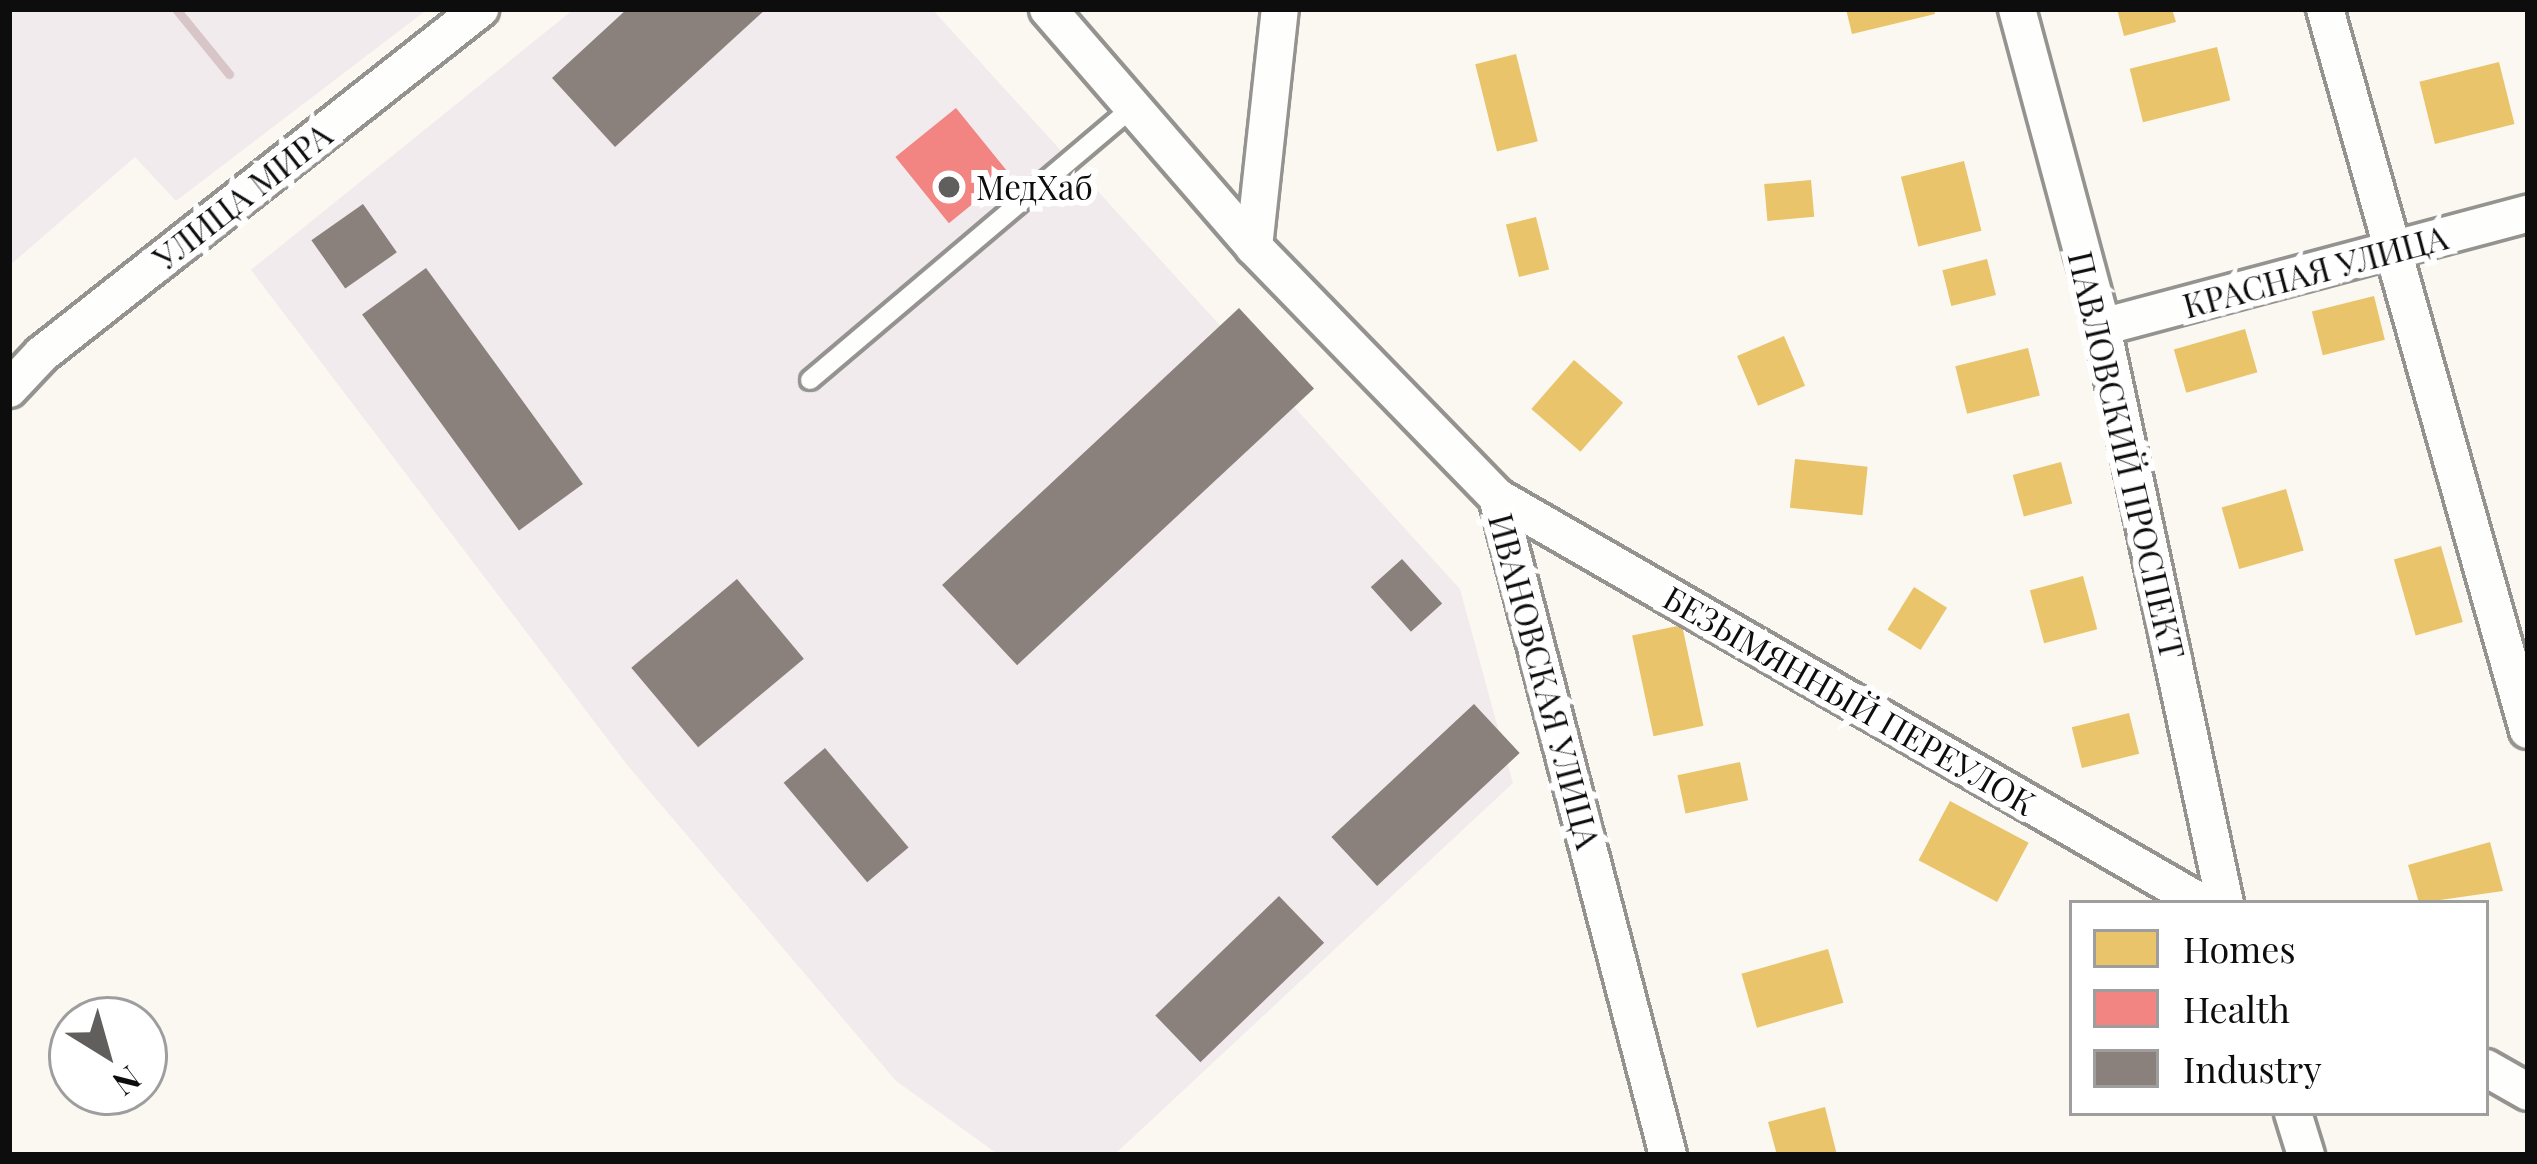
<!DOCTYPE html>
<html>
<head>
<meta charset="utf-8">
<style>
	body { margin:0 }
	#map { position:relative; width:2537px; height:1164px; overflow:hidden; background:#fbf8f1; font-family:"Playfair Display",serif }
	div>[style] { position:absolute }
	.industrial>* { inset:0; background:#f1ebee }
	.homes>* { inset:0; background:#e9c46a; transform-origin:0 0 }
	.health>* { inset:0; background:#f28482; transform-origin:0 0 }
	.industry>* { inset:0; background:#8a817c; transform-origin:0 0 }
	.roads { filter:drop-shadow(3px 0 #949390) drop-shadow(-3px 0 #949390) drop-shadow(0 3px #949390) drop-shadow(0 -3px #949390) }
	.service>* { height:18px; margin:-9px; padding:0 9px; transform-origin:9px; border-radius:9px; background:#fefefd }
	.minor>* { height:36px; margin:-18px; padding:0 18px; transform-origin:18px; border-radius:18px; background:#fefefd }
	.rail>* { height:9px; margin:-4.5px; padding:0 4.5px; transform-origin:4.5px; border-radius:4.5px; background:#d7c5c7 }
	.dots>* { width:33px; height:33px; translate:-50% -50%; box-sizing:border-box; border:6px solid #fff; border-radius:50% }
	span { translate:-50% -50%; white-space:nowrap; text-align:center; line-height:1.15; -webkit-text-stroke:12px #fff; paint-order:stroke }
	.poi-label { font-size:33px; color:#0d0d0d }
	.left { translate:0 -50%; text-align:left }
	.street-label { font-size:33px; color:#0d0d0d }
	.frame { position:absolute; inset:0; border:12px solid #0d0d0d; pointer-events:none }
	.legend { position:absolute; left:2069px; top:900px; width:420px; height:216px; box-sizing:border-box; background:#fff; border:3px solid #9e9e9e; margin:0; padding:15px 21px; list-style:none; font-size:36px; color:#0d0d0d }
	.legend li { display:flex; align-items:center; gap:24px; height:60px }
	.legend b { width:60px; border:3px solid #9e9e9e }
	.north { position:absolute; left:48px; top:996px; width:120px; height:120px; box-sizing:border-box; background:#fff; border:3px solid #9e9e9e; border-radius:50%; rotate:143deg; font-size:33px; font-weight:700; line-height:48px; text-align:center; color:#0d0d0d }
	.north::after { content:''; display:block; margin:auto; width:42px; height:54px; background:#605f5d; clip-path:polygon(50% 0,100% 100%,50% 72%,0 100%) }
</style>
</head>
<body>
<div id="map">
	<div class="industrial">
		<i style="clip-path:polygon(9px 9px,428px 9px,176px 201px,135px 157px,9px 266px)"></i>
		<i style="clip-path:polygon(574px 9px,932px 9px,1460px 589px,1513px 783px,1114px 1155px,999px 1155px,896px 1081px,628px 766px,251px 270px)"></i>
	</div>
	<div class="homes">
		<i style="clip-path:polygon(1846px 9px,1934px 9px,1935px 14px,1852px 34px)"></i>
		<i style="clip-path:polygon(2117px 9px,2172px 9px,2176px 22px,2124px 36px)"></i>
		<i style="left:2217px;top:47px;width:55px;height:90px;rotate:76deg"></i>
		<i style="left:1516px;top:54px;width:90px;height:42px;rotate:76deg"></i>
		<i style="left:2499px;top:62px;width:64px;height:82px;rotate:76deg"></i>
		<i style="left:1964px;top:161px;width:72px;height:65px;rotate:76deg"></i>
		<i style="left:1811px;top:180px;width:37px;height:47px;rotate:85deg"></i>
		<i style="left:1536px;top:217px;width:54px;height:31px;rotate:76deg"></i>
		<i style="left:1987px;top:259px;width:37px;height:46px;rotate:76deg"></i>
		<i style="left:2374px;top:296px;width:45px;height:64px;rotate:76deg"></i>
		<i style="left:2245px;top:329px;width:45px;height:74px;rotate:74deg"></i>
		<i style="left:1784px;top:336px;width:54px;height:51px;rotate:67deg"></i>
		<i style="left:2028px;top:348px;width:49px;height:75px;rotate:76deg"></i>
		<i style="left:1574px;top:360px;width:65px;height:65px;rotate:41deg"></i>
		<i style="left:1795px;top:459px;width:73px;height:49px;rotate:6deg"></i>
		<i style="left:2061px;top:462px;width:43px;height:50px;rotate:75deg"></i>
		<i style="left:2286px;top:489px;width:64px;height:67px;rotate:74deg"></i>
		<i style="left:2441px;top:546px;width:79px;height:49px;rotate:74deg"></i>
		<i style="left:2083px;top:576px;width:55px;height:55px;rotate:75deg"></i>
		<i style="left:1914px;top:587px;width:39px;height:50px;rotate:32deg"></i>
		<i style="left:1682px;top:625px;width:103px;height:51px;rotate:78deg"></i>
		<i style="left:2129px;top:713px;width:42px;height:59px;rotate:76deg"></i>
		<i style="left:1740px;top:762px;width:39px;height:64px;rotate:78deg"></i>
		<i style="left:1950px;top:801px;width:89px;height:67px;rotate:28deg"></i>
		<i style="clip-path:polygon(2490px 842px,2503px 891px,2419px 903px,2408px 865px)"></i>
		<i style="left:1828px;top:949px;width:56px;height:90px;rotate:74deg"></i>
		<i style="clip-path:polygon(1825px 1107px,1837px 1155px,1777px 1155px,1768px 1122px)"></i>
	</div>
	<div class="health">
		<i style="left:956px;top:108px;width:85px;height:78px;rotate:51deg"></i>
	</div>
	<div class="industry">
		<i style="clip-path:polygon(627px 9px,766px 9px,615px 147px,552px 78px)"></i>
		<i style="left:363px;top:204px;width:59px;height:63px;rotate:55deg"></i>
		<i style="left:426px;top:268px;width:267px;height:79px;rotate:54deg"></i>
		<i style="left:1239px;top:308px;width:110px;height:406px;rotate:47deg"></i>
		<i style="left:1402px;top:559px;width:60px;height:42px;rotate:48deg"></i>
		<i style="left:737px;top:579px;width:104px;height:138px;rotate:50deg"></i>
		<i style="left:1474px;top:704px;width:67px;height:195px;rotate:47deg"></i>
		<i style="left:825px;top:748px;width:130px;height:54px;rotate:50deg"></i>
		<i style="left:1279px;top:896px;width:65px;height:172px;rotate:46deg"></i>
	</div>
	<div class="roads">
		<div class="service">
			<i style="left:810px;top:380px;width:423px;rotate:-40.2deg"></i>
		</div>
		<div class="minor">
			<i style="left:1048px;top:9px;width:315px;rotate:49.1deg"></i>
			<i style="left:1254px;top:247px;width:349px;rotate:45.8deg"></i>
			<i style="left:1497px;top:497px;width:680px;rotate:75.43deg"></i>
			<i style="left:2017px;top:9px;width:329px;rotate:75deg"></i>
			<i style="left:2102px;top:327px;width:589px;rotate:77.95deg"></i>
			<i style="left:2325px;top:9px;width:749px;rotate:74.28deg"></i>
			<i style="left:1254px;top:247px;width:239px;rotate:-83.8deg"></i>
			<i style="left:2102px;top:327px;width:441px;rotate:-14.9deg"></i>
			<i style="left:9px;top:389px;width:48px;rotate:-46.7deg"></i>
			<i style="left:42px;top:354px;width:558px;rotate:-38.23deg"></i>
			<i style="left:1497px;top:497px;width:814px;rotate:29.94deg"></i>
			<i style="left:2486px;top:1068px;width:48px;rotate:29.7deg"></i>
			<i style="left:2293px;top:1113px;width:44px;rotate:72.8deg"></i>
		</div>
	</div>
	<div class="rail">
		<i style="left:176px;top:9px;width:84px;rotate:50.8deg"></i>
	</div>
	<div class="dots">
		<i style="left:949px;top:187px;background:#605f5d"></i>
	</div>
	<div class="poi-label">
		<span class="left" style="left:976px;top:187px">МедХаб</span>
	</div>
	<div class="street-label">
		<span style="left:242px;top:196px;rotate:-38deg">УЛИЦА МИРА</span>
		<span style="left:2315px;top:271px;rotate:-15deg">КРАСНАЯ УЛИЦА</span>
		<span style="left:2127px;top:455px;rotate:77deg">ПАВЛОВСКИЙ ПРОСПЕКТ</span>
		<span style="left:1545px;top:681px;rotate:75deg">ИВАНОВСКАЯ УЛИЦА</span>
		<span style="left:1850px;top:700px;rotate:30deg">БЕЗЫМЯННЫЙ ПЕРЕУЛОК</span>
	</div>
	<div class="frame"></div>
	<ul class="legend">
	<li><b style="height:33px;background:#e9c46a"></b>Homes</li>
	<li><b style="height:33px;background:#f28482"></b>Health</li>
	<li><b style="height:33px;background:#8a817c"></b>Industry</li>
	</ul>
	<div class="north">N</div>
</div>
</body>
</html>
